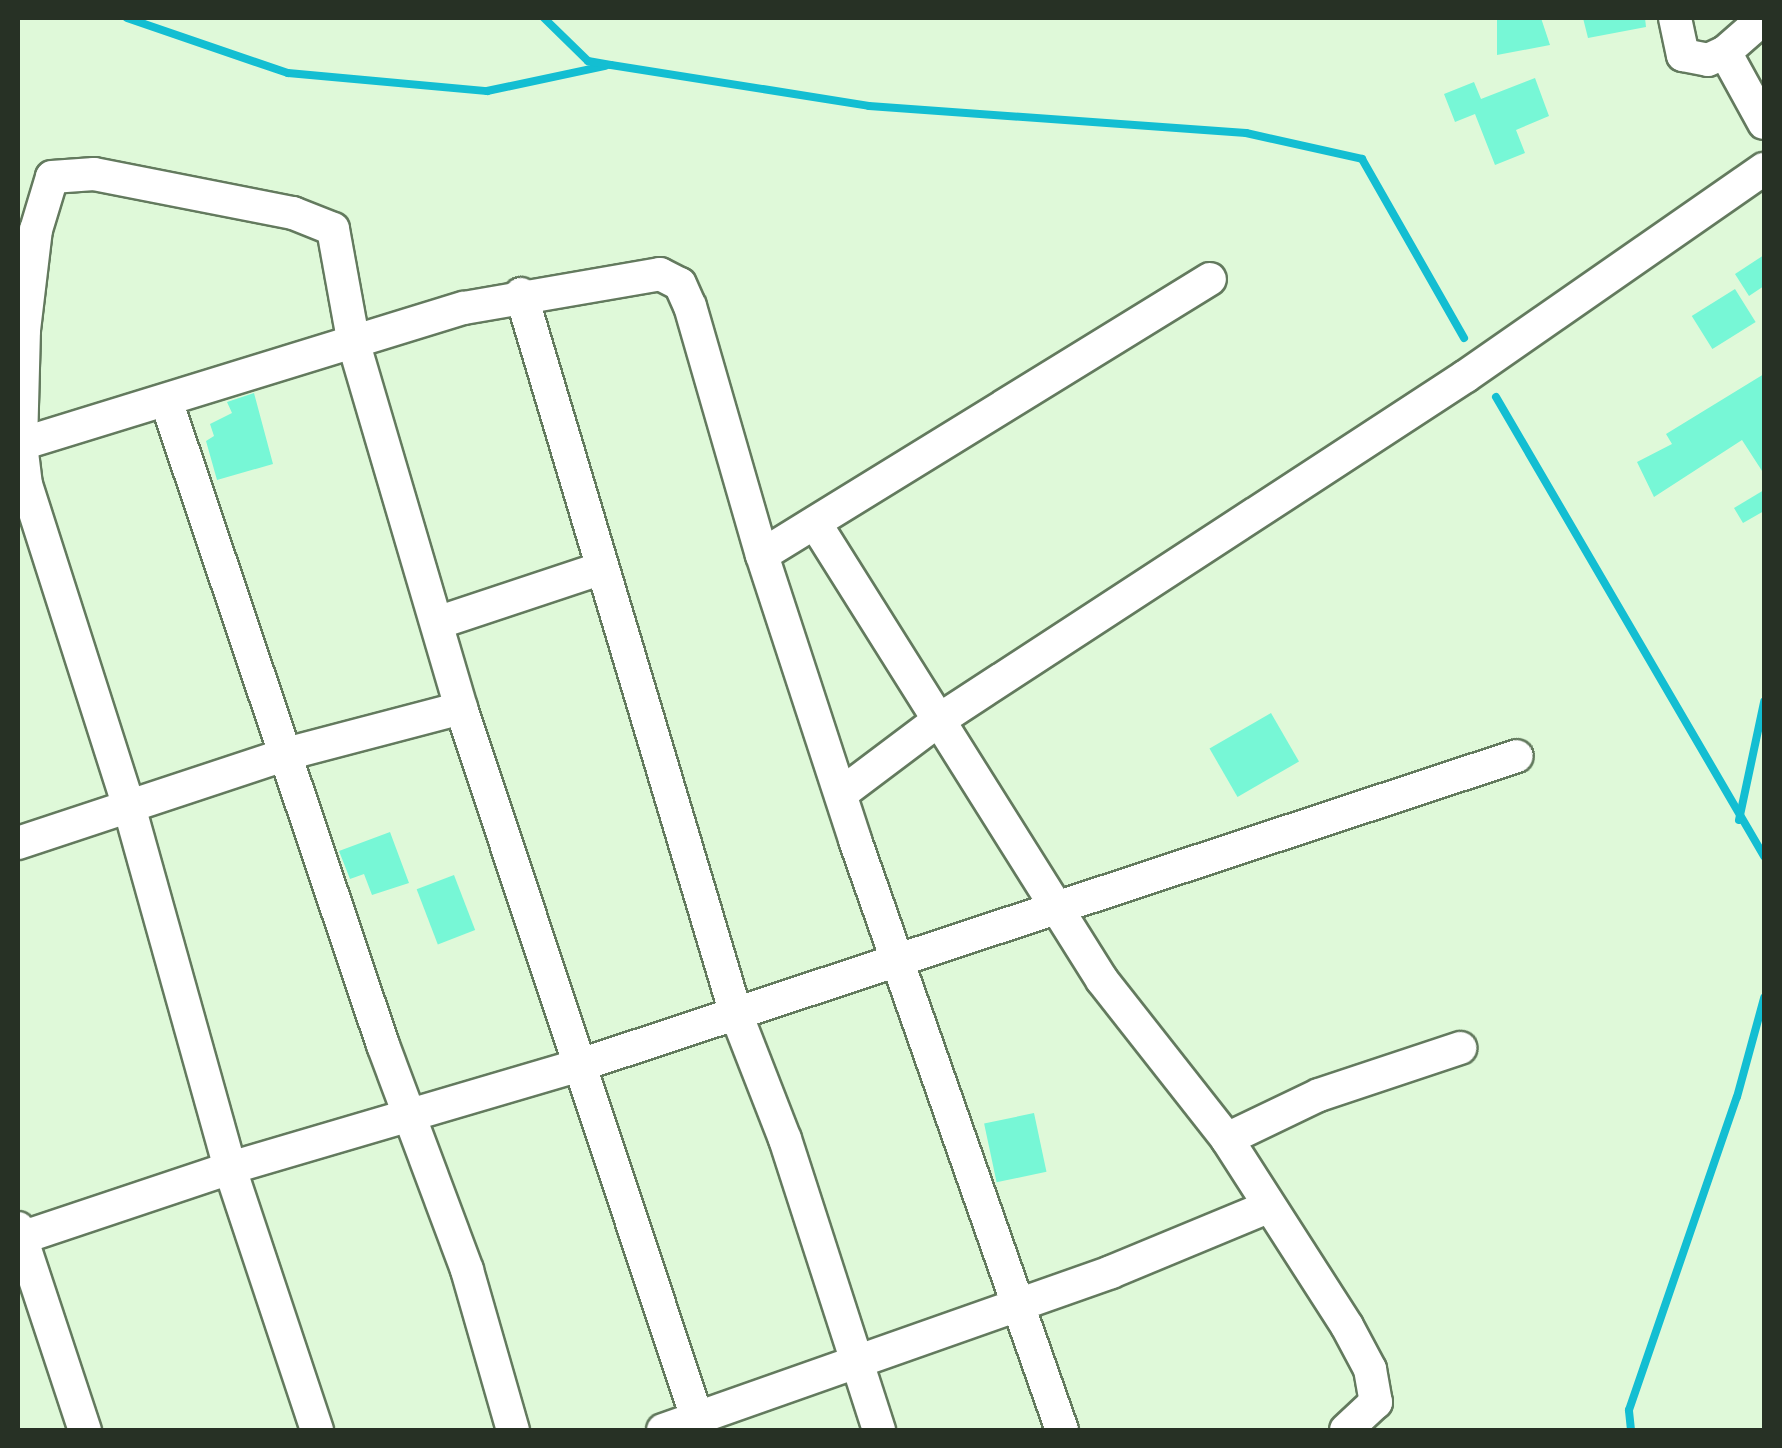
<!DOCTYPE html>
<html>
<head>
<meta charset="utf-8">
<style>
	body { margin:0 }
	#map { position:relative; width:1782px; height:1448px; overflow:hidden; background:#dff9d9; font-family:Karla,sans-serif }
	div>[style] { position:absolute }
	.stream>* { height:8px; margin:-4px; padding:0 4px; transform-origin:4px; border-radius:4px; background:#13bed2 }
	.building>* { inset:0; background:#77f7d6; transform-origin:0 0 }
	.roads { filter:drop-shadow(2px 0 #637a5e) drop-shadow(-2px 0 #637a5e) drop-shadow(0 2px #637a5e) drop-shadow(0 -2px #637a5e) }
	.minor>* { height:32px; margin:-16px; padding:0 16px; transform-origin:16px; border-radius:16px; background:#fff }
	span { translate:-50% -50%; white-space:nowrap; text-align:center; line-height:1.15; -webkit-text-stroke:9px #fff; paint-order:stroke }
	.frame { position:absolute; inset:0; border:20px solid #273125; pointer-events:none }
</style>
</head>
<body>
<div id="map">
	<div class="stream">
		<i style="left:127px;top:18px;width:170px;rotate:18.9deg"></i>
		<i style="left:288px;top:73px;width:200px;rotate:5.2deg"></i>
		<i style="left:487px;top:91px;width:121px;rotate:-12deg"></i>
		<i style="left:544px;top:18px;width:62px;rotate:44.3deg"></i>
		<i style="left:588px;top:61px;width:23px;rotate:10deg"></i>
		<i style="left:611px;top:65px;width:261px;rotate:9deg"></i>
		<i style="left:869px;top:106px;width:378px;rotate:4.1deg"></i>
		<i style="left:1246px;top:133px;width:119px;rotate:12.6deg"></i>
		<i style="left:1362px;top:159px;width:206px;rotate:60.3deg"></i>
		<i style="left:1496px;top:397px;width:532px;rotate:59.72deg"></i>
		<i style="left:1739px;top:820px;width:121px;rotate:-78deg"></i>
		<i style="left:1631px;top:1430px;width:20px;rotate:-96deg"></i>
		<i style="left:1629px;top:1410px;width:331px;rotate:-71deg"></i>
		<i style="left:1737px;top:1097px;width:103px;rotate:-74.7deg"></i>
	</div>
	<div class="building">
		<i style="clip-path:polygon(1497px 18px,1541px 18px,1550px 45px,1497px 55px)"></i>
		<i style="clip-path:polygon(1583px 18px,1645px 18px,1646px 27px,1588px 38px)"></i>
		<i style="clip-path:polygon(1535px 78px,1549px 116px,1516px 130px,1525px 153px,1495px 165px,1475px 114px,1455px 122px,1444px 94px,1474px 82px,1481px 99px)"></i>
		<i style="clip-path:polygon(1764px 255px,1764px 286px,1749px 296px,1735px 274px)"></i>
		<i style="left:1735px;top:289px;width:39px;height:51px;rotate:58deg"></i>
		<i style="clip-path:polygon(1764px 374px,1764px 474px,1742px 440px,1654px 497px,1637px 462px,1672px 444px,1666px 434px)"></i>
		<i style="clip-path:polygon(254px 393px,273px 464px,217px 480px,206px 441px,214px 436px,210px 424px,232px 413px,227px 402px)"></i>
		<i style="clip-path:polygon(1764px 490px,1764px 511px,1743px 523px,1734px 508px)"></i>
		<i style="left:1271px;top:713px;width:56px;height:71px;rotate:60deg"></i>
		<i style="clip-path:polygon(390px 832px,409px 883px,372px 895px,364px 874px,350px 879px,339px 851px)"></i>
		<i style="left:454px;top:875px;width:59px;height:40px;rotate:69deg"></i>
		<i style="left:1034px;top:1113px;width:60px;height:51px;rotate:78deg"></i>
	</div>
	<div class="roads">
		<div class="minor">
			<i style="left:1675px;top:18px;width:38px;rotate:78deg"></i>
			<i style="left:1683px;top:55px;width:25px;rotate:11deg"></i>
			<i style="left:1708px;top:60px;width:19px;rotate:-25deg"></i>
			<i style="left:1764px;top:18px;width:52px;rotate:138.9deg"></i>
			<i style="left:1725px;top:52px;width:81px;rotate:61.2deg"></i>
			<i style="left:521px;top:294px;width:748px;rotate:73.38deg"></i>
			<i style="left:735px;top:1011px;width:137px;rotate:68.7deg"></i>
			<i style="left:785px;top:1139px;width:306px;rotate:72.1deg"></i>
			<i style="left:166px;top:400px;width:681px;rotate:71.41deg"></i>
			<i style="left:383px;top:1045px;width:240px;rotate:69.5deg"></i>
			<i style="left:467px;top:1270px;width:166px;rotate:74deg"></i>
			<i style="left:21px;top:444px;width:114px;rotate:-88.5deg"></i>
			<i style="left:24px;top:330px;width:101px;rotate:-83.2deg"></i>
			<i style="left:36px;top:230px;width:55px;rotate:-73.2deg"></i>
			<i style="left:52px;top:177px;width:42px;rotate:-4.1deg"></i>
			<i style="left:94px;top:174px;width:203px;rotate:11.1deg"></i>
			<i style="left:293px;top:213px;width:43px;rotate:21.8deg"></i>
			<i style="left:333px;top:229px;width:117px;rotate:79.7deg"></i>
			<i style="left:354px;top:344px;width:379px;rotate:73.6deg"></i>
			<i style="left:461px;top:708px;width:761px;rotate:71.61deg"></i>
			<i style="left:815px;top:523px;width:540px;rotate:57.87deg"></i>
			<i style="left:1102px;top:980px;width:202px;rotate:51.8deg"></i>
			<i style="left:1227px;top:1139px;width:222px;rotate:57.3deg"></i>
			<i style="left:1347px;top:1326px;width:49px;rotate:61.9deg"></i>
			<i style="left:1370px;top:1369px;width:34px;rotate:80deg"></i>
			<i style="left:1376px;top:1402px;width:41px;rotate:137deg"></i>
			<i style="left:762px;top:555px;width:526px;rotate:-31.64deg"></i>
			<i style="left:440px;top:622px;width:171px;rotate:-18.4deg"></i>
			<i style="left:842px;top:793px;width:121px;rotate:-37deg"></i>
			<i style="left:939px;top:720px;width:629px;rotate:-33.13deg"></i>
			<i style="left:1466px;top:376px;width:363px;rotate:-34.8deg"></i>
			<i style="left:18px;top:843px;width:287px;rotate:-18.3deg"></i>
			<i style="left:290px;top:753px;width:177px;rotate:-14.7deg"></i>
			<i style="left:1227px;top:1139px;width:102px;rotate:-25.6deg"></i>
			<i style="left:1319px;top:1095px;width:149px;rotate:-18.4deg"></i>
			<i style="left:18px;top:1228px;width:213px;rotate:71.7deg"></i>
			<i style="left:18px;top:1239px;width:224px;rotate:-18.5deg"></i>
			<i style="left:230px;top:1168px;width:368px;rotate:-16.4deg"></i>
			<i style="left:583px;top:1064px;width:983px;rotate:-18.25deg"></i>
			<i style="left:317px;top:1430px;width:276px;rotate:-108.4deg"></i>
			<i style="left:230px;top:1168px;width:375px;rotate:-105.6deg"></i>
			<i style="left:129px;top:807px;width:338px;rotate:-107.7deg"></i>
			<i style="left:26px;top:485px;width:41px;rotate:-97deg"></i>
			<i style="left:21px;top:444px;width:463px;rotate:-17.1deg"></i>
			<i style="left:464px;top:308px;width:199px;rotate:-9.8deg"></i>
			<i style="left:660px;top:274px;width:22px;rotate:27deg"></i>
			<i style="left:680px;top:284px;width:24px;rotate:66deg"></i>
			<i style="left:690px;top:306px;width:259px;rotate:73.9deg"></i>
			<i style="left:762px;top:555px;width:300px;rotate:71.9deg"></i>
			<i style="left:855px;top:840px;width:625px;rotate:70.67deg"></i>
			<i style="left:663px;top:1430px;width:475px;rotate:-19.4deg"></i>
			<i style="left:1111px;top:1272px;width:170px;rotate:-22.5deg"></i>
		</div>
	</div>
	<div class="frame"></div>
</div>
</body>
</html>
